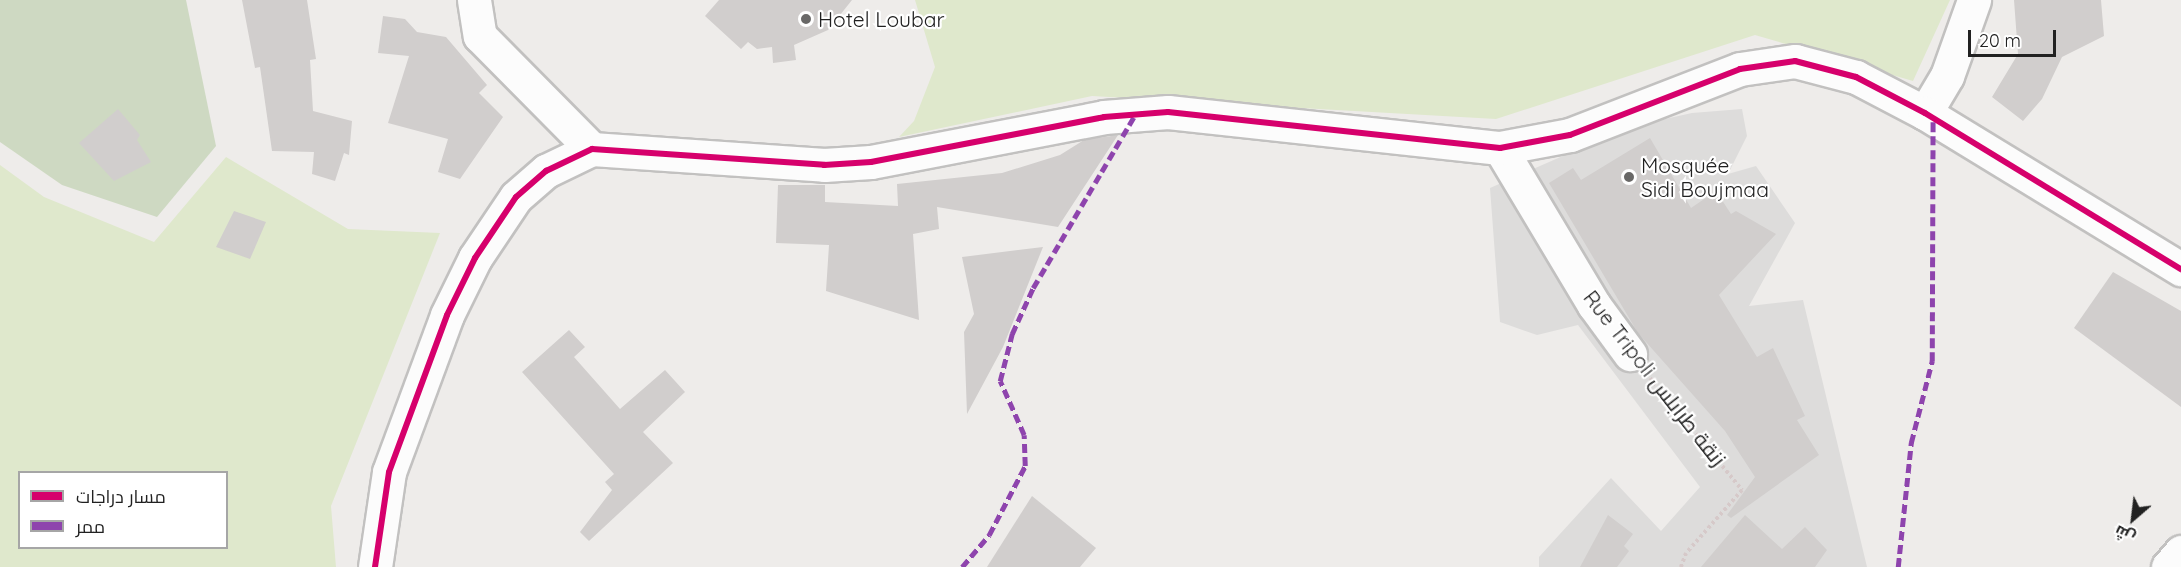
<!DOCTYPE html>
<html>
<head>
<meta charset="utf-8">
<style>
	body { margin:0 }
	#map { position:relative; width:2181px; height:567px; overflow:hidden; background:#eeecea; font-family:Quicksand,Cairo,sans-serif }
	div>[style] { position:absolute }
	.built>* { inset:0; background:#dddcdb }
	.grass>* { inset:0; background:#dfe8cc }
	.forest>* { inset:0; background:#ced9c2 }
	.building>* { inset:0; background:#d1cecd }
	.path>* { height:4px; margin-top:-2px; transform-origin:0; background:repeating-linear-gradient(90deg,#d6c9c9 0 3px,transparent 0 6px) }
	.roads { filter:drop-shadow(2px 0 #c2c1c0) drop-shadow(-2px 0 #c2c1c0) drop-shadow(0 2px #c2c1c0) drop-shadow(0 -2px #c2c1c0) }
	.minor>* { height:33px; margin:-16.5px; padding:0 16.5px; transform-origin:16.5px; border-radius:16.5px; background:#fcfcfc }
	.quiet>* { height:4.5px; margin-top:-2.25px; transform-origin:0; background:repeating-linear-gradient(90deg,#8e44ad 0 9px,transparent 0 13.5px) }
	.cycleway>* { height:6px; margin:-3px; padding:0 3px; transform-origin:3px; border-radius:3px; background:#d6006c }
	.dots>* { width:16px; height:16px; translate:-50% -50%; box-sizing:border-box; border:3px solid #fff; border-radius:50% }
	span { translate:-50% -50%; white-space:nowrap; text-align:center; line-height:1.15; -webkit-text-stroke:4.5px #fff; paint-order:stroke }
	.poi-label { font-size:21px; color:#212121 }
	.left { translate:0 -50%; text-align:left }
	.street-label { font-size:21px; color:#212121 }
	.legend { position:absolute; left:18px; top:471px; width:210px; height:78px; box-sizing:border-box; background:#fff; border:2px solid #a6a6a6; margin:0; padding:8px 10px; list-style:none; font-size:18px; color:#212121 }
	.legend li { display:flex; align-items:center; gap:12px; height:30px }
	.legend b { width:30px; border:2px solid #a6a6a6 }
	.north { position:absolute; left:2103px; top:489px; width:60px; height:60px; -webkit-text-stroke:4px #fff; paint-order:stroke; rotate:208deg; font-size:16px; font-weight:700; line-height:24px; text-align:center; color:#212121 }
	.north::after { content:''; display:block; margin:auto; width:21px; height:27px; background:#212121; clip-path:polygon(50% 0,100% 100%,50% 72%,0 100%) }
	.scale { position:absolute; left:1968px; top:30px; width:88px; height:27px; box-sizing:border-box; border:3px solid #212121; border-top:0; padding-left:8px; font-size:18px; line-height:21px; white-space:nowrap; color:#212121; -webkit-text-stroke:4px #fff; paint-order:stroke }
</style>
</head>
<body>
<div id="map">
	<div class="built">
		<i style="clip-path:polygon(1742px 109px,1747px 136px,1728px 174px,1756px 166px,1795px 223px,1749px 306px,1803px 300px,1867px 567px,1539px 567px,1539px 557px,1611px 478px,1661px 531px,1700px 487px,1578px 325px,1537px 335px,1500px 322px,1490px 188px,1629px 127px,1692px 113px)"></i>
	</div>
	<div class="grass">
		<i style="clip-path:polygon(915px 0,1950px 0,1913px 81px,1755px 35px,1496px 119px,1092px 96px,899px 137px,914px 121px,935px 67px)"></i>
		<i style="clip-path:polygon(evenodd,226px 157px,348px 229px,440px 233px,331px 506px,336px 567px,0 567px,0 165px,44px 197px,154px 242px,226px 157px,20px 472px,226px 472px,226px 548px,20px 548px,20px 472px)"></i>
	</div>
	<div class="forest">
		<i style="clip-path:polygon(0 0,186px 0,216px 146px,157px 217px,62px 185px,0 142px)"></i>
	</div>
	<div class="building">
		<i style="clip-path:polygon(242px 0,307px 0,316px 59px,310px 60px,313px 111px,352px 121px,349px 155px,344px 153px,335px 181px,312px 174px,314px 152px,272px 151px,260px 67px,255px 68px)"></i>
		<i style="clip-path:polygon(719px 0,852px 0,828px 30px,794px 45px,796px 60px,773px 63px,772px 47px,757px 49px,748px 42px,741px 49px,705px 16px)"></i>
		<i style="clip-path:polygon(2014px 0,2101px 0,2104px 36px,2062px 57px,2042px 99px,2023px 121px,1992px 97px,2018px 54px)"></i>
		<i style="clip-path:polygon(383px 16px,405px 19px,417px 32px,446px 37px,487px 85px,479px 93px,503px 117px,460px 179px,438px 172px,448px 139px,388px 123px,409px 56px,378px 53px)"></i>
		<i style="clip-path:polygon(118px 109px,140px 135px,137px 140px,151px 162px,114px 181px,79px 143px)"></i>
		<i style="clip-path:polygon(1118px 135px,1058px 227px,937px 207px,939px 229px,913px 234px,919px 320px,826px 291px,829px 245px,776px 243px,778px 185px,825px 185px,825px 202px,898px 206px,897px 184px,1002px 173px,1060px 155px,1084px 140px)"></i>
		<i style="clip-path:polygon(1650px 138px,1691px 208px,1716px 191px,1731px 214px,1736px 211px,1776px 234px,1719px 295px,1757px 357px,1773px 348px,1805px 416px,1797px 420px,1819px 455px,1731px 518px,1727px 515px,1755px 477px,1725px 431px,1638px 333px,1549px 183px,1573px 168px,1581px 180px)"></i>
		<i style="clip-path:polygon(234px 211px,266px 222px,250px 259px,216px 247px)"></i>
		<i style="clip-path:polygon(1043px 247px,1003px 347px,967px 414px,964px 332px,974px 314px,962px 257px)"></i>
		<i style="clip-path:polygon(2113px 272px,2181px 311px,2181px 407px,2074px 328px)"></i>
		<i style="clip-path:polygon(569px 330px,585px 347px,574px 357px,620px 409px,665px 370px,685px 392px,643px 432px,673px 463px,589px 541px,580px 532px,612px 490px,605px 482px,614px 474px,522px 372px)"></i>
		<i style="clip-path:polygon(1032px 496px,1096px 548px,1080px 567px,987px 567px)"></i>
		<i style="clip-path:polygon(1608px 515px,1633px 534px,1624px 546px,1629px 551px,1617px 567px,1580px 567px)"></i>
		<i style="clip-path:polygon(1745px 515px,1782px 549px,1805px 527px,1827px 550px,1815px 567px,1701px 567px)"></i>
	</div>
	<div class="path">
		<i style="left:1650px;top:378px;width:145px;rotate:50.6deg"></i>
		<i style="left:1742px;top:490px;width:84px;rotate:131.6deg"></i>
		<i style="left:1686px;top:553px;width:15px;rotate:110deg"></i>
	</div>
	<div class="roads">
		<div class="minor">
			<i style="left:474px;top:0;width:36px;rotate:81deg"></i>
			<i style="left:480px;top:36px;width:159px;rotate:45.3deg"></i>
			<i style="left:1925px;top:113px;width:43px;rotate:-59.3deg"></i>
			<i style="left:1947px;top:76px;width:81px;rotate:-70.4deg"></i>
			<i style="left:1500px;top:148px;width:183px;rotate:59.1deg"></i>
			<i style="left:1594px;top:305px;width:61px;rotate:53.7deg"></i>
			<i style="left:375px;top:567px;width:96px;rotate:-81.6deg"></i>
			<i style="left:389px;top:472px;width:167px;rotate:-69.7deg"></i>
			<i style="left:447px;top:315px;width:64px;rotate:-63.8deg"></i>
			<i style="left:475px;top:258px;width:73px;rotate:-56.1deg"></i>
			<i style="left:516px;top:197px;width:40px;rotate:-41deg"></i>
			<i style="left:546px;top:171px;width:51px;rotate:-25.6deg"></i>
			<i style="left:592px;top:149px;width:233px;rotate:3.9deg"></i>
			<i style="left:824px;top:165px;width:47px;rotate:-3.7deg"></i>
			<i style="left:871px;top:162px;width:237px;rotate:-10.9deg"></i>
			<i style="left:1104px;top:117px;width:64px;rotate:-4.5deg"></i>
			<i style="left:1168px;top:112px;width:334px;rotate:6.2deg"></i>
			<i style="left:1500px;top:148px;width:71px;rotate:-10.5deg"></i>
			<i style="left:1570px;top:135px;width:182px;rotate:-21.2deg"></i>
			<i style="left:1740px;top:69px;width:56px;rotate:-8.3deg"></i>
			<i style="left:1795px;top:61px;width:63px;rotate:14.7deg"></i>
			<i style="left:1856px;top:77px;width:78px;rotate:27.6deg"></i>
			<i style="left:1925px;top:113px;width:300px;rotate:31.4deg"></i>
			<i style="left:2168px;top:567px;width:20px;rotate:-49deg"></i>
		</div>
	</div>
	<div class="quiet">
		<i style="left:962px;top:567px;width:42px;rotate:-49.8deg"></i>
		<i style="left:989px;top:535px;width:78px;rotate:-62.4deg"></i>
		<i style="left:1025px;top:466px;width:31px;rotate:-92deg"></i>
		<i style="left:1024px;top:435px;width:59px;rotate:-114deg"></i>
		<i style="left:1000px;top:381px;width:49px;rotate:-75.7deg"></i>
		<i style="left:1012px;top:334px;width:51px;rotate:-65.5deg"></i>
		<i style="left:1033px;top:288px;width:201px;rotate:-59.5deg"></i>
		<i style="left:1898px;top:567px;width:125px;rotate:-84deg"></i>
		<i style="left:1911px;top:443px;width:85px;rotate:-75.6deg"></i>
		<i style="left:1932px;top:361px;width:244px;rotate:-89.8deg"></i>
	</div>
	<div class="cycleway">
		<i style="left:375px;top:567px;width:96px;rotate:-81.6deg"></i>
		<i style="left:389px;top:472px;width:167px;rotate:-69.7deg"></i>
		<i style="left:447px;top:315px;width:64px;rotate:-63.8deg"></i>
		<i style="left:475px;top:258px;width:73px;rotate:-56.1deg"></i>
		<i style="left:516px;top:197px;width:40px;rotate:-41deg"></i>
		<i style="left:546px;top:171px;width:51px;rotate:-25.6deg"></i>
		<i style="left:592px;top:149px;width:233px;rotate:3.9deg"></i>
		<i style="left:824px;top:165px;width:47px;rotate:-3.7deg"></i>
		<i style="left:871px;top:162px;width:237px;rotate:-10.9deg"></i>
		<i style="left:1104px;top:117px;width:64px;rotate:-4.5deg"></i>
		<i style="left:1168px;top:112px;width:334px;rotate:6.2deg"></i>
		<i style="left:1500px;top:148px;width:71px;rotate:-10.5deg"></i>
		<i style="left:1570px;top:135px;width:182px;rotate:-21.2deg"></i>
		<i style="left:1740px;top:69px;width:56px;rotate:-8.3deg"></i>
		<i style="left:1795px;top:61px;width:63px;rotate:14.7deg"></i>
		<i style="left:1856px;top:77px;width:78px;rotate:27.6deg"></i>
		<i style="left:1925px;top:113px;width:300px;rotate:31.4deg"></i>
	</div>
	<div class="dots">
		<i style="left:806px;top:19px;background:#696867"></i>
		<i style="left:1629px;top:177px;background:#696867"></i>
	</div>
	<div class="poi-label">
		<span class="left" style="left:818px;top:19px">Hotel Loubar</span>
		<span class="left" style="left:1641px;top:177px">Mosquée<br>Sidi Boujmaa</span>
	</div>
	<div class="street-label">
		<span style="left:1655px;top:378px;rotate:52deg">Rue Tripoli زنقة طرابلس</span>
	</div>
	<ul class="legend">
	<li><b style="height:8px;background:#d6006c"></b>مسار دراجات</li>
	<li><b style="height:8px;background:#8e44ad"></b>ممر</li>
	</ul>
	<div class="north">ش</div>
	<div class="scale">20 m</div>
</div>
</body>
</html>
